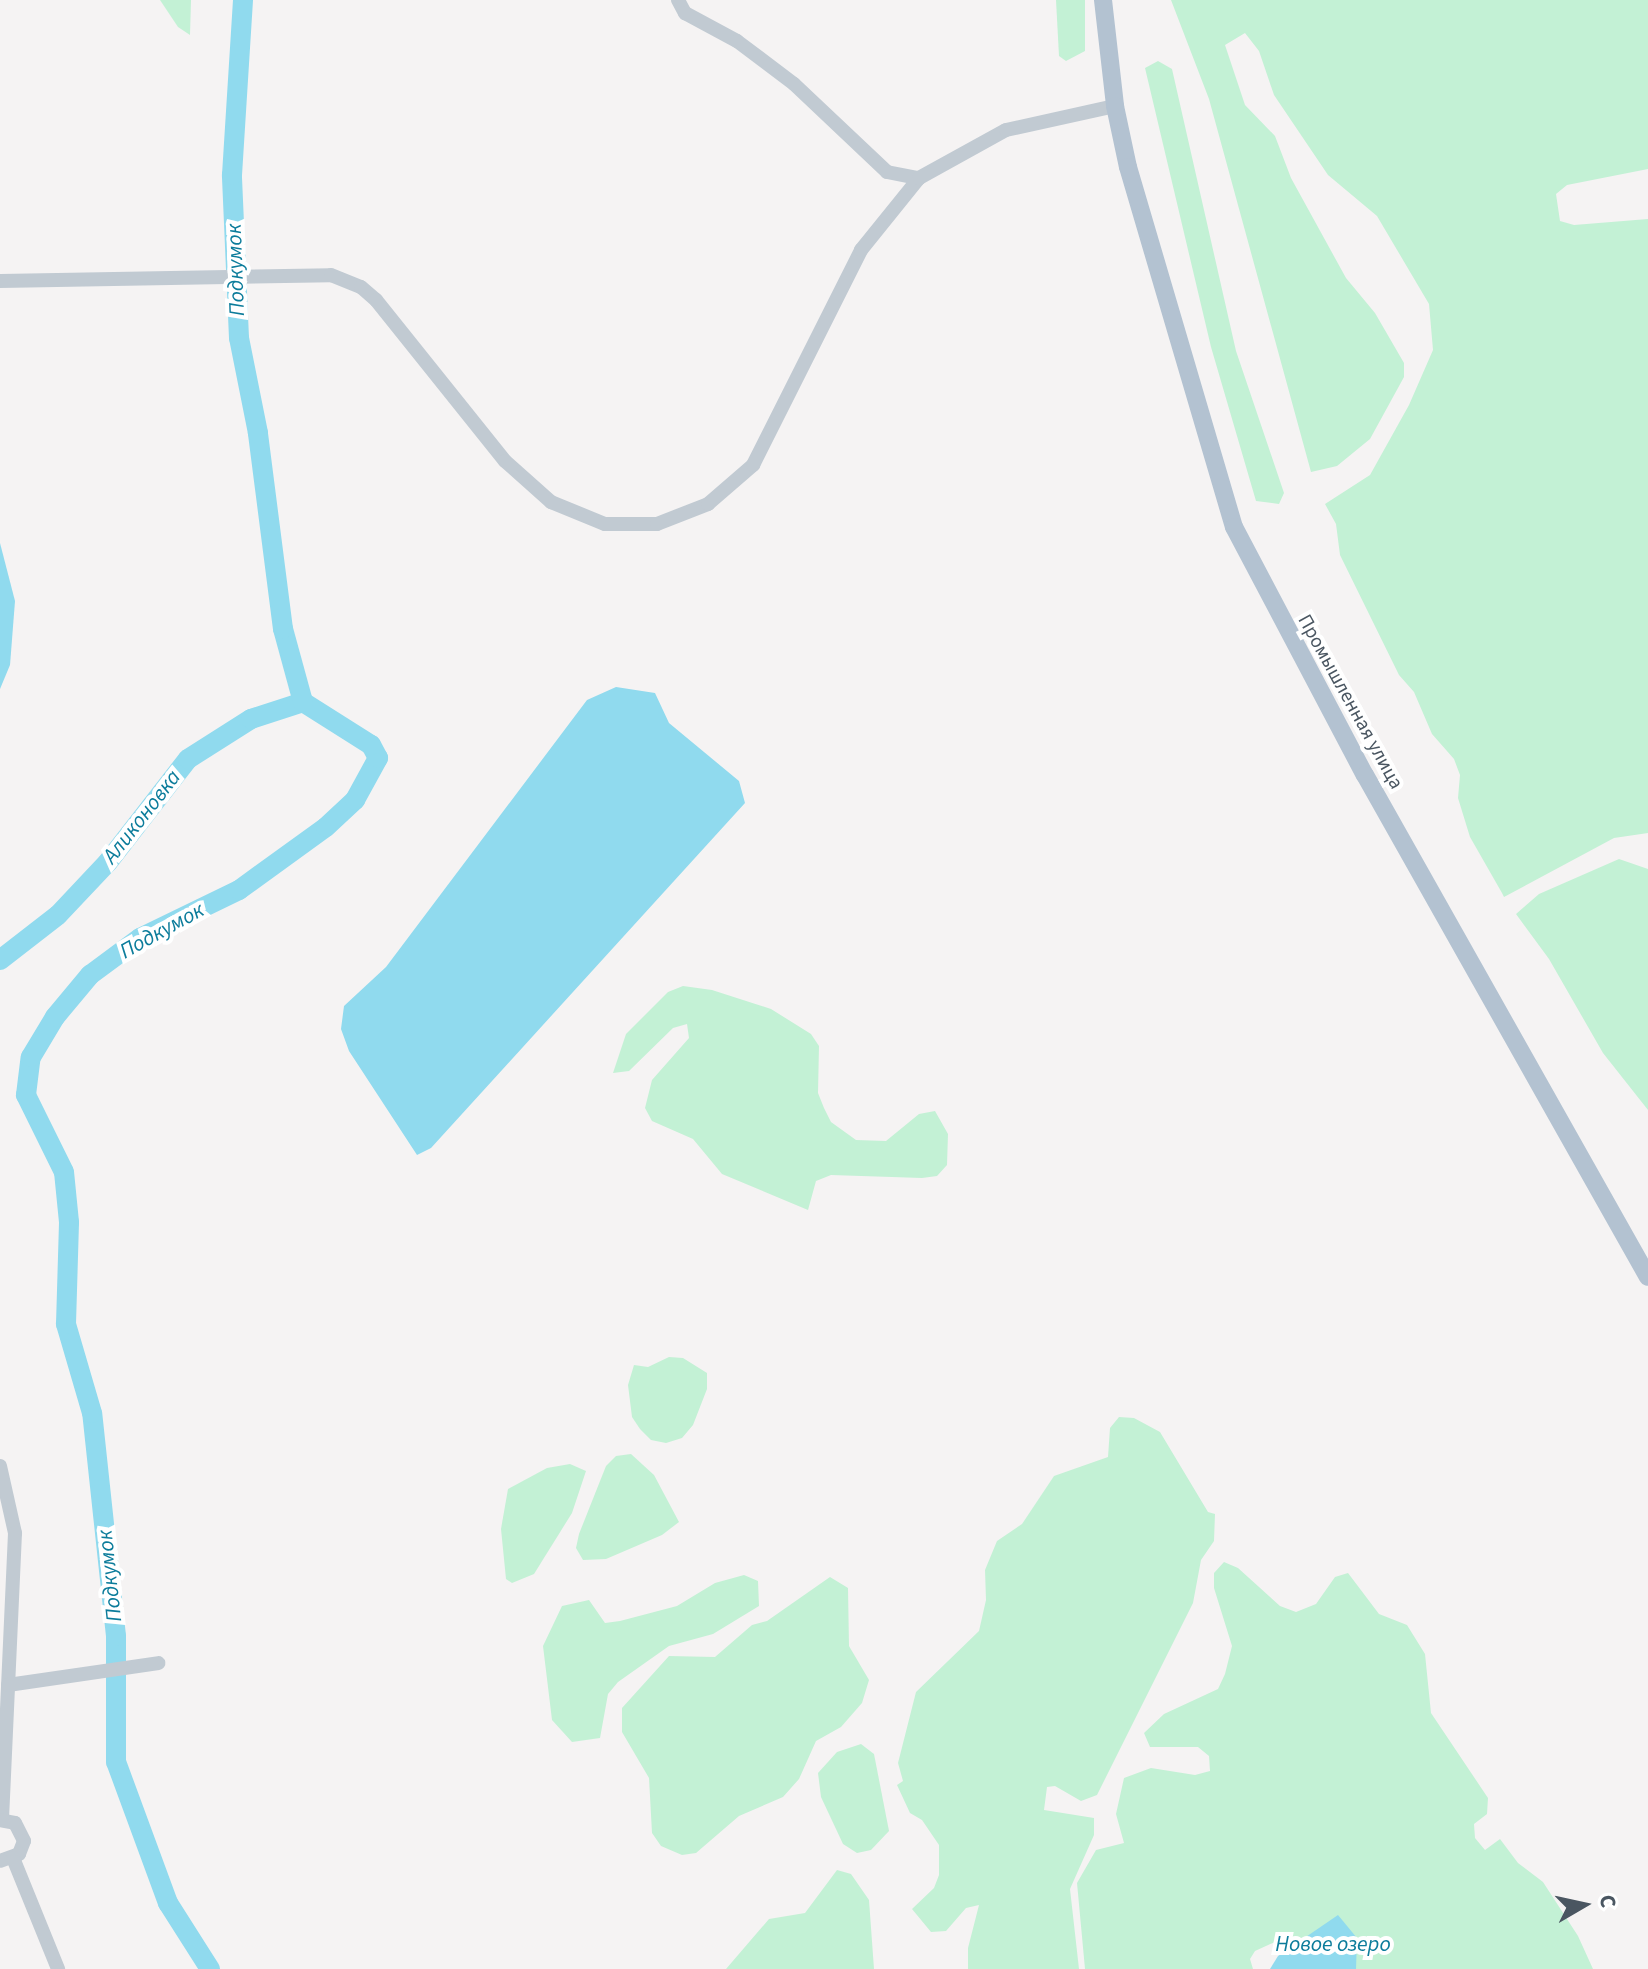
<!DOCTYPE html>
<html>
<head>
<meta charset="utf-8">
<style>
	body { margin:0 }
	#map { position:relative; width:1648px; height:1969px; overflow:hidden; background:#f5f3f3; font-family:"Source Sans 3",sans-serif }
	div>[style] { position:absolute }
	.green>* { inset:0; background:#c3f1d5 }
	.water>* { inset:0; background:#90daee }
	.river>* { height:20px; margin:-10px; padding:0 10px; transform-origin:10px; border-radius:10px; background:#90daee }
	.minor>* { height:14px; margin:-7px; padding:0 7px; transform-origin:7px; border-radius:7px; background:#c1cad2 }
	.major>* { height:18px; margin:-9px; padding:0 9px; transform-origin:9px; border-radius:9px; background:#b3c2d1 }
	span { translate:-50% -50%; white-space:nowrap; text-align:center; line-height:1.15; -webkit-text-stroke:8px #fff; paint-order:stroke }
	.street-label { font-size:20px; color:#4a5661 }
	.water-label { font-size:22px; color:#0c7c9b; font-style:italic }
	.north { position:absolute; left:1544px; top:1865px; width:80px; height:80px; -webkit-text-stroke:6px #fff; paint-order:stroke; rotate:81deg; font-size:22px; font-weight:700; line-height:32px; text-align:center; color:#4a5661 }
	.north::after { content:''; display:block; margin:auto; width:28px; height:36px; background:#4a5661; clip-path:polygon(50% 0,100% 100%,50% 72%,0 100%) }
</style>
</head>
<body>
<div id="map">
	<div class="green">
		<i style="clip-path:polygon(160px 0,191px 0,190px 35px,178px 27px)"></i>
		<i style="clip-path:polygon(1056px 0,1085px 0,1085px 51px,1066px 61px,1059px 56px)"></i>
		<i style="clip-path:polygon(1171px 0,1648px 0,1648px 169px,1567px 185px,1556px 194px,1560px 221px,1574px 225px,1648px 219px,1648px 833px,1614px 838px,1504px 897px,1502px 893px,1470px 837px,1458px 798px,1460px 775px,1454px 759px,1432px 734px,1414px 692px,1399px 675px,1340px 555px,1336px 524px,1325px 504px,1370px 475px,1409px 405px,1433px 350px,1429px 304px,1377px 216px,1328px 175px,1274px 95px,1259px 51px,1245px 33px,1225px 45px,1245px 105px,1275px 136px,1291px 178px,1346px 278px,1375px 313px,1404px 363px,1404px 377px,1370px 439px,1337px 466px,1311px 472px,1209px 99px)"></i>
		<i style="clip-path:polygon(1158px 61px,1172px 69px,1236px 351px,1284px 493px,1279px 504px,1256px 501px,1211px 347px,1145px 68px)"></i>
		<i style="clip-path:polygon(1619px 859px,1648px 869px,1648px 1110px,1603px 1053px,1549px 959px,1516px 914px,1539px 894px)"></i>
		<i style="clip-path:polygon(683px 986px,712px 990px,771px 1009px,811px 1034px,819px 1046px,818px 1093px,824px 1108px,831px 1122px,856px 1140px,886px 1141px,919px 1114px,935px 1111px,948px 1134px,947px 1165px,937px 1176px,922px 1178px,831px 1175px,816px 1181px,808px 1210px,722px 1174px,693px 1139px,652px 1121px,645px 1108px,652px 1080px,689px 1038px,687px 1024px,673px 1028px,629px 1071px,613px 1073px,626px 1034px,668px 992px)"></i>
		<i style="clip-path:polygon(669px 1357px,683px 1358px,707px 1373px,707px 1389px,693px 1425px,682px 1438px,666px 1443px,651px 1440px,640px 1429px,632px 1417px,628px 1385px,634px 1365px,648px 1367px)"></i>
		<i style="clip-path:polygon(1119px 1417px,1134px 1418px,1160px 1432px,1208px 1512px,1215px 1514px,1214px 1541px,1201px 1560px,1193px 1603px,1097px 1795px,1081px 1801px,1055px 1786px,1047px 1787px,1044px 1810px,1094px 1818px,1094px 1835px,1070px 1889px,1079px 1969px,968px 1969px,968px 1948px,979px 1905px,966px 1908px,946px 1931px,931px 1932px,912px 1909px,934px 1888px,939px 1875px,939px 1845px,922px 1820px,910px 1813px,897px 1785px,903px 1781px,898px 1763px,916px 1692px,979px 1631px,986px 1600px,985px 1570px,997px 1541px,1022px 1524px,1054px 1476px,1108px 1457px,1110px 1428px)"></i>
		<i style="clip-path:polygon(631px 1454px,654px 1475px,679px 1522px,662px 1535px,606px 1559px,583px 1560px,576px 1548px,579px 1534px,606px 1466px,616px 1456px)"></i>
		<i style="clip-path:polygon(570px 1464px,586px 1471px,572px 1513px,534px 1574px,512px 1583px,506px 1579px,501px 1529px,508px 1489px,547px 1468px)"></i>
		<i style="clip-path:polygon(1224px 1562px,1238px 1568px,1280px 1606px,1296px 1612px,1316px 1604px,1335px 1577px,1348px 1573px,1379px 1614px,1407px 1625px,1425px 1654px,1431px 1713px,1488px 1798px,1487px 1814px,1474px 1824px,1475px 1838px,1485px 1850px,1500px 1839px,1518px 1863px,1543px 1882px,1578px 1936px,1593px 1969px,1328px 1969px,1297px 1964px,1285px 1944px,1275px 1942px,1255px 1951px,1250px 1959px,1253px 1969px,1085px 1969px,1077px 1883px,1096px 1850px,1124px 1843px,1116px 1814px,1124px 1778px,1151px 1768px,1195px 1775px,1210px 1771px,1209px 1756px,1198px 1747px,1150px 1747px,1144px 1733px,1164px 1714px,1218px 1689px,1225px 1674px,1232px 1646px,1214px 1588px,1214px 1573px)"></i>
		<i style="clip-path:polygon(744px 1575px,758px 1581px,759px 1606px,713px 1634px,669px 1646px,618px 1682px,608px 1694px,600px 1738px,572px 1742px,552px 1720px,543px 1646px,562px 1606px,589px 1600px,605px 1623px,620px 1621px,677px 1606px,715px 1583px)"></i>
		<i style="clip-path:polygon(830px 1577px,848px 1588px,849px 1646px,869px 1680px,862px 1703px,841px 1727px,816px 1741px,799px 1779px,783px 1797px,739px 1816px,696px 1853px,682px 1855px,661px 1846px,652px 1833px,649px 1778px,622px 1732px,622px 1708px,669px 1656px,715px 1657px,752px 1625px,767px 1621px)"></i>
		<i style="clip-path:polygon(861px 1744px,874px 1754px,889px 1831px,871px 1850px,857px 1853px,843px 1844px,821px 1797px,818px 1773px,837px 1752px)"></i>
		<i style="clip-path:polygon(837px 1870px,851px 1874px,869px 1900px,874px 1969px,726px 1969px,769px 1919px,805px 1913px)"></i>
	</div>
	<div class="water">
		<i style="clip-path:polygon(0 543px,15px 601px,10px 665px,0 689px)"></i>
		<i style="clip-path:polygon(616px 687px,655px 693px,669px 723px,739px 781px,745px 803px,431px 1148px,417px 1155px,349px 1051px,341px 1029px,344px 1006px,386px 967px,587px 700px)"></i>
		<i style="clip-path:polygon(1338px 1915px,1357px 1938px,1356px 1969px,1270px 1969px,1278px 1956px)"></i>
	</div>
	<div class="river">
		<i style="left:0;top:960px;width:73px;rotate:-37.8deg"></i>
		<i style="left:58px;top:915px;width:73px;rotate:-46.7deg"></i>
		<i style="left:108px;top:862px;width:130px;rotate:-52.2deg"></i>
		<i style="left:188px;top:759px;width:75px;rotate:-32.4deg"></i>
		<i style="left:251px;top:719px;width:55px;rotate:-18.1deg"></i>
		<i style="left:210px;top:1969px;width:78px;rotate:-122.5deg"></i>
		<i style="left:168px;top:1903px;width:150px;rotate:-110.2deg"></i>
		<i style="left:116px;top:1762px;width:126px;rotate:-90deg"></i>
		<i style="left:116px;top:1636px;width:224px;rotate:-96.1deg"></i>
		<i style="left:92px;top:1413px;width:93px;rotate:-106.3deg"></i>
		<i style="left:66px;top:1324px;width:102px;rotate:-88.3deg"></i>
		<i style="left:69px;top:1222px;width:50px;rotate:-95.7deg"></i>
		<i style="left:64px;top:1172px;width:86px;rotate:-116.3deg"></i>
		<i style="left:26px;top:1095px;width:38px;rotate:-83deg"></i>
		<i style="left:31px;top:1057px;width:47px;rotate:-59deg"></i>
		<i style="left:55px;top:1017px;width:55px;rotate:-50.2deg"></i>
		<i style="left:90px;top:975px;width:62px;rotate:-36.5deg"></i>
		<i style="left:140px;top:938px;width:110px;rotate:-25.9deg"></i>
		<i style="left:239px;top:890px;width:107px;rotate:-35.9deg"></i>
		<i style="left:326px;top:827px;width:40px;rotate:-43deg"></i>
		<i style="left:355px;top:800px;width:48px;rotate:-61.3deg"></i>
		<i style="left:378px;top:758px;width:15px;rotate:-118deg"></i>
		<i style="left:371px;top:745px;width:80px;rotate:-147.7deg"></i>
		<i style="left:303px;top:702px;width:76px;rotate:-105.3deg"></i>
		<i style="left:283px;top:629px;width:198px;rotate:-97.3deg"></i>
		<i style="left:258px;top:433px;width:97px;rotate:-101.3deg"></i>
		<i style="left:239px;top:338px;width:163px;rotate:-92.5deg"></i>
		<i style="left:232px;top:175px;width:175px;rotate:-86.4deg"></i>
	</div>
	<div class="minor">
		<i style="left:678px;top:0;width:15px;rotate:62deg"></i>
		<i style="left:685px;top:13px;width:59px;rotate:28.3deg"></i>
		<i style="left:737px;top:41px;width:71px;rotate:37deg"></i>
		<i style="left:794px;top:84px;width:128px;rotate:43.4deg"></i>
		<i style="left:887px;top:172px;width:33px;rotate:11deg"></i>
		<i style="left:0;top:281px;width:331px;rotate:-1deg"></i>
		<i style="left:331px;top:275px;width:32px;rotate:22deg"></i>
		<i style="left:361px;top:287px;width:20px;rotate:41deg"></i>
		<i style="left:376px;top:300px;width:206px;rotate:51.3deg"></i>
		<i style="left:505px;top:461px;width:62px;rotate:41.7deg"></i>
		<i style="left:551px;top:502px;width:58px;rotate:22.2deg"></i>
		<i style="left:605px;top:524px;width:52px"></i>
		<i style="left:657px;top:524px;width:55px;rotate:-21.4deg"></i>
		<i style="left:708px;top:504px;width:60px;rotate:-40.9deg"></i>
		<i style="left:753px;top:465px;width:241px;rotate:-63.3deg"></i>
		<i style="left:861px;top:250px;width:92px;rotate:-51.1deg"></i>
		<i style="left:919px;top:178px;width:99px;rotate:-28.9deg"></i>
		<i style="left:1006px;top:130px;width:112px;rotate:-12.4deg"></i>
		<i style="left:0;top:1466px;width:69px;rotate:77.4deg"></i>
		<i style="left:15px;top:1533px;width:286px;rotate:92.6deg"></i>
		<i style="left:8px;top:1685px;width:152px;rotate:-8.3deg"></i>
		<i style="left:0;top:1820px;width:15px;rotate:11deg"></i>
		<i style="left:15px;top:1823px;width:20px;rotate:63deg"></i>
		<i style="left:24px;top:1841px;width:14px;rotate:111deg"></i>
		<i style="left:19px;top:1854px;width:20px;rotate:160deg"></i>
		<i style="left:13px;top:1858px;width:120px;rotate:67.9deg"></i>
	</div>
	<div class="major">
		<i style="left:1103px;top:0;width:107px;rotate:83.5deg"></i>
		<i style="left:1115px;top:106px;width:62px;rotate:78deg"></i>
		<i style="left:1128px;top:167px;width:375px;rotate:73.6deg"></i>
		<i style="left:1234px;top:527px;width:280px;rotate:62.2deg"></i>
		<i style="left:1365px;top:775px;width:576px;rotate:60.59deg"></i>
	</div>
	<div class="street-label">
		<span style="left:1350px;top:702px;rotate:61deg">Промышленная улица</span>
	</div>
	<div class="water-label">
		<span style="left:236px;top:270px;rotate:-92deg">Подкумок</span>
		<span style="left:142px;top:817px;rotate:-52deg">Аликоновка</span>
		<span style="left:162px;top:931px;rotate:-29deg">Подкумок</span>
		<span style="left:110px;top:1576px;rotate:-96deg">Подкумок</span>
		<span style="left:1333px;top:1945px">Новое озеро</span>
	</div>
	<div class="north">С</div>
</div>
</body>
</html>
